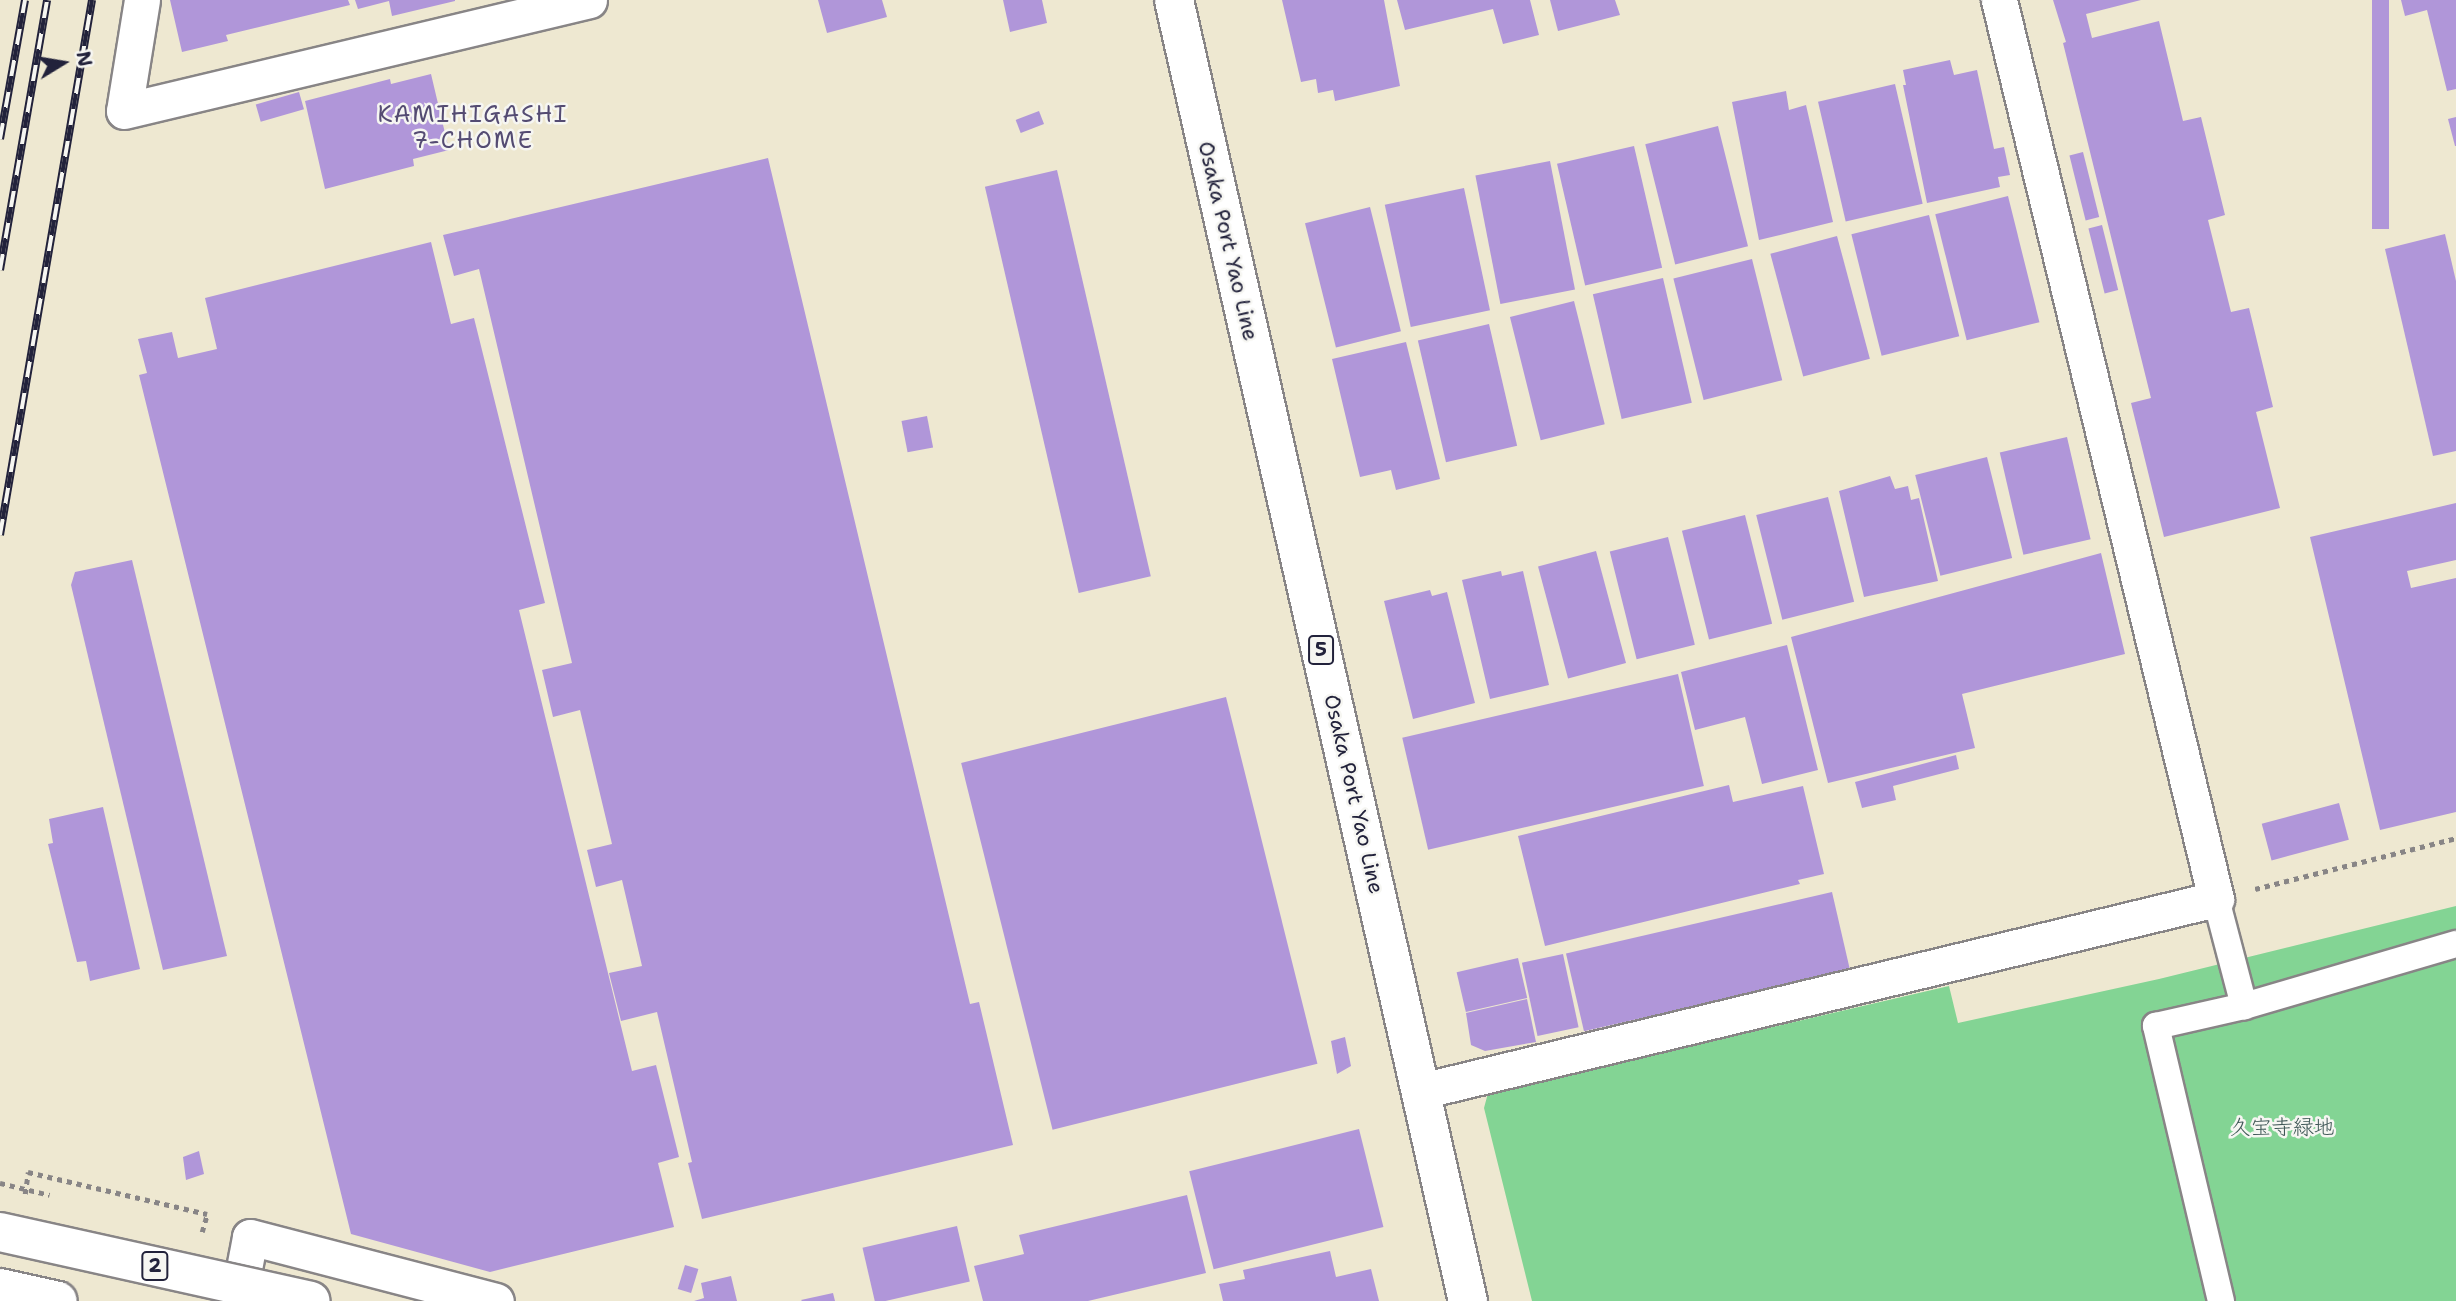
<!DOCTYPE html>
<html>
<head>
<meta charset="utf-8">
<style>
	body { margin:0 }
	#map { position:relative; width:2456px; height:1301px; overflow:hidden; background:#eee8d1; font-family:"Shantell Sans","Klee One",sans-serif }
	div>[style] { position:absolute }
	.green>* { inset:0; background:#83d494 }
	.building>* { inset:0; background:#b096d9; transform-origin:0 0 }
	.path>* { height:4.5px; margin-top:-2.25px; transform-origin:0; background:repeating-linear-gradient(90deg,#888586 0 5px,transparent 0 10px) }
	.roads { filter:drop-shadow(2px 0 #888586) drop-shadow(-2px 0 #888586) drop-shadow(0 2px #888586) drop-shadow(0 -2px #888586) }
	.pedestrian>* { height:26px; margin:-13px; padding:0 13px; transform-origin:13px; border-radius:13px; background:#fff }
	.minor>* { height:35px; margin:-17.5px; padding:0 17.5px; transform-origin:17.5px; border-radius:17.5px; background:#fff }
	.primary>* { height:38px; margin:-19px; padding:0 19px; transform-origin:19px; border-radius:19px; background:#fff }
	.rail>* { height:8px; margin-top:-4px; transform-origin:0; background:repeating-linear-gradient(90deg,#f6f6f2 0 16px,#22223b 0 32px); box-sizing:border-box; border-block:2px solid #22223b }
	.path-bridge>* { height:4.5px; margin-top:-2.25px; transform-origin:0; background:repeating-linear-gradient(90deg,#888586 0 5px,transparent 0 10px) }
	.bridges { filter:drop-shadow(2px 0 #888586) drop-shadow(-2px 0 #888586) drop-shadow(0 2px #888586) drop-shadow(0 -2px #888586) }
	.primary-bridge>* { height:38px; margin:-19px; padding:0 19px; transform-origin:19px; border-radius:19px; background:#fff }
	span { translate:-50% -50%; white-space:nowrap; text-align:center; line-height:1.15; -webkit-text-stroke:5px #f6f6f2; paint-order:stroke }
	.shield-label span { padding:2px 5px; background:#f6f6f2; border:2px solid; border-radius:5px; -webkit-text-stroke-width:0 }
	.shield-label { font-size:19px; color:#22223b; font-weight:700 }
	.street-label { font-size:21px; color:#22223b }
	.park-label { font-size:21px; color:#3f5756 }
	.neighbourhood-label { font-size:23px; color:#544b72; letter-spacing:2px }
	.north { position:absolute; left:28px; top:28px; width:70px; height:70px; -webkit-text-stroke:5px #f6f6f2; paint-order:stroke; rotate:79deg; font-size:19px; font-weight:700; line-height:28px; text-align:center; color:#22223b }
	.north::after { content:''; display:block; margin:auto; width:24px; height:32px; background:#22223b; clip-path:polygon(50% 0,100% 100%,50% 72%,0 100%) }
</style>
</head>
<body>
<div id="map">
	<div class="green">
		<i style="clip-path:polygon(2456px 906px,2456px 1301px,1532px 1301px,1484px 1108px,1488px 1093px,1949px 986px,1958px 1023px,2159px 979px)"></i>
	</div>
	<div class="building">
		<i style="clip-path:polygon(170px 0,348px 0,350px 5px,226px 35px,228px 41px,182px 52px)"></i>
		<i style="clip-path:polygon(355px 0,455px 0,455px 1px,392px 16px,389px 1px,358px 9px)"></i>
		<i style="clip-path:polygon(818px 0,882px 0,887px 17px,827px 33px)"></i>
		<i style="clip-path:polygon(1003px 0,1042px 0,1047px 23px,1010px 32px)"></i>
		<i style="clip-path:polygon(1282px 0,1384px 0,1400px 86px,1335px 101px,1333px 90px,1318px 93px,1316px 79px,1301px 82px)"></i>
		<i style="clip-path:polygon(1397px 0,1530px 0,1539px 35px,1503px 44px,1493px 9px,1405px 30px)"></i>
		<i style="clip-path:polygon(1550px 0,1615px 0,1620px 15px,1558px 31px)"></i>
		<i style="clip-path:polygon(2053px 0,2141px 0,2086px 14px,2092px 38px,2159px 21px,2183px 121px,2201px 117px,2225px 215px,2208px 220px,2231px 312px,2249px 308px,2273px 407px,2256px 412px,2280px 508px,2164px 537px,2131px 403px,2151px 398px,2063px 43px,2066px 42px)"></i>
		<i style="left:2372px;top:0;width:17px;height:229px"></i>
		<i style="clip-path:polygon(2401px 0,2456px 0,2456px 89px,2447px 91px,2427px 10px,2405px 16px)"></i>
		<i style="clip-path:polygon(1950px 60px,1954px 75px,1977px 70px,1994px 149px,2004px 147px,2010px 175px,1998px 177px,2000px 187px,1927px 203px,1903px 85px,1906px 85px,1903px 70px)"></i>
		<i style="clip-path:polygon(431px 74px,449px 150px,413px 159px,414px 166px,325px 189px,305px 101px,390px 79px,391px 84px)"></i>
		<i style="left:1895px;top:84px;width:123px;height:79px;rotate:77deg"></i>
		<i style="clip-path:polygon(1786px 91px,1789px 110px,1806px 105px,1833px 222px,1759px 240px,1732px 102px)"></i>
		<i style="left:299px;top:92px;width:18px;height:45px;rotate:74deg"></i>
		<i style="left:1039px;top:111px;width:14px;height:25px;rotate:69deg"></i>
		<i style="clip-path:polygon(2456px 117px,2456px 146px,2455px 146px,2448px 119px)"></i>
		<i style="left:1718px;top:126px;width:124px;height:75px;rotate:76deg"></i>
		<i style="left:1634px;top:146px;width:125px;height:79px;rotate:77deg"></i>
		<i style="left:2083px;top:152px;width:67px;height:14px;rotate:76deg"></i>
		<i style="clip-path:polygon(768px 158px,970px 1004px,979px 1002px,1013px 1145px,702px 1219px,688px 1163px,692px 1162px,657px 1012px,621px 1021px,609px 973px,642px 966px,622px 880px,596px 887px,587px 850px,612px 844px,580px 710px,553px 717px,542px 670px,572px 663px,479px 269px,454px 276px,443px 235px)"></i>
		<i style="left:1550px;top:161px;width:131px;height:76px;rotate:79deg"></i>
		<i style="left:1057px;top:170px;width:417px;height:74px;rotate:77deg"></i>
		<i style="left:1464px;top:188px;width:125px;height:81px;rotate:78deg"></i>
		<i style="left:2008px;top:196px;width:130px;height:75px;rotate:76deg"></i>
		<i style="left:1370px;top:207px;width:128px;height:67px;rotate:76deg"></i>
		<i style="left:1929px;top:215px;width:125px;height:80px;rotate:76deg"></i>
		<i style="left:2102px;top:225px;width:67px;height:14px;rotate:76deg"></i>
		<i style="clip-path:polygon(2445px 234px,2456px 281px,2456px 451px,2433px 456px,2385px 249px)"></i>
		<i style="left:1837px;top:236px;width:127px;height:69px;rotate:75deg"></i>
		<i style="clip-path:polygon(431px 242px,451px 324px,474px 318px,545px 603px,519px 610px,632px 1071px,656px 1065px,679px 1157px,658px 1163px,674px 1227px,490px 1272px,351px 1234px,139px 375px,147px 373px,138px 339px,172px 332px,178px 358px,217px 349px,205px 298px)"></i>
		<i style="left:1752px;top:259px;width:125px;height:81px;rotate:76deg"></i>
		<i style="left:1663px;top:278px;width:128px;height:72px;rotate:77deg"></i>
		<i style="left:1574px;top:301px;width:127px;height:66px;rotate:76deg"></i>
		<i style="left:1489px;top:324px;width:125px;height:73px;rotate:77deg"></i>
		<i style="clip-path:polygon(1406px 342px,1440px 479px,1396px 490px,1391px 470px,1360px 477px,1332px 359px)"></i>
		<i style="left:927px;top:416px;width:32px;height:26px;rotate:79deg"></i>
		<i style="left:2067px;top:437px;width:105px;height:69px;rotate:77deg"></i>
		<i style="left:1987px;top:457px;width:104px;height:74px;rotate:76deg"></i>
		<i style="clip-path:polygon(1890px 476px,1895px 489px,1908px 486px,1911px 500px,1919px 498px,1938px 581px,1864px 597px,1839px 491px)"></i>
		<i style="left:1828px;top:497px;width:108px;height:74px;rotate:76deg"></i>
		<i style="clip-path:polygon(2456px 503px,2456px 560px,2407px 571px,2411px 588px,2456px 578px,2456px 812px,2380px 830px,2310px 537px)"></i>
		<i style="left:1745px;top:515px;width:112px;height:65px;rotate:76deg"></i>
		<i style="left:1668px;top:537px;width:111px;height:60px;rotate:76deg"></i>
		<i style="left:1596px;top:551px;width:116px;height:60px;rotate:75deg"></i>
		<i style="clip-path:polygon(2101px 553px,2125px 654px,1962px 694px,1975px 748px,1828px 783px,1791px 637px)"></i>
		<i style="clip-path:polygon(132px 560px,227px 956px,163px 970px,71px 585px,75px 572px)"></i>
		<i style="clip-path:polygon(1501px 571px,1502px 576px,1523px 571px,1549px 685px,1490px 699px,1462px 580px)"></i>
		<i style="clip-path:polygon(1430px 590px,1432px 596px,1447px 592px,1475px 703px,1413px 719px,1384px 601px)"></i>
		<i style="clip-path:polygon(1787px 645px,1818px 770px,1762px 784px,1745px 717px,1695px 730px,1681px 672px)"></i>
		<i style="left:1678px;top:674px;width:115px;height:283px;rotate:77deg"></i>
		<i style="left:1226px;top:697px;width:378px;height:273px;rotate:76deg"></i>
		<i style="clip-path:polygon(1956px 755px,1959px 769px,1893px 786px,1896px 800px,1862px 808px,1855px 782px)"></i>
		<i style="clip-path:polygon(1729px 785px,1733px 802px,1803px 786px,1824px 874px,1798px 880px,1800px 884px,1545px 946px,1518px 836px)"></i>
		<i style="left:2339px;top:803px;width:38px;height:80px;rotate:75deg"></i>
		<i style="clip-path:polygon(103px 807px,140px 969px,90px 981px,86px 961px,77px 962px,48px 844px,53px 843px,49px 819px)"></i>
		<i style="left:1832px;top:892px;width:80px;height:273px;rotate:77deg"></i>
		<i style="left:1563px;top:954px;width:75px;height:42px;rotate:78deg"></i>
		<i style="left:1518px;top:958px;width:41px;height:63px;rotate:77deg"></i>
		<i style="clip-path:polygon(1527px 999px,1536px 1042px,1485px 1051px,1471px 1045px,1466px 1013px)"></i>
		<i style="clip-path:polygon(1345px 1037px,1351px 1066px,1337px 1074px,1331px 1041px)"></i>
		<i style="left:1359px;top:1129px;width:101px;height:175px;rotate:76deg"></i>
		<i style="clip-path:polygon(199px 1151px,204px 1174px,186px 1180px,183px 1157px)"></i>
		<i style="clip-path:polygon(1187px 1195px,1206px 1273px,1088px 1301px,983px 1301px,974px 1266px,1024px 1254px,1019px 1235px)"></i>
		<i style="left:957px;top:1226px;width:57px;height:97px;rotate:77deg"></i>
		<i style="clip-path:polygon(1330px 1251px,1336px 1277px,1371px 1269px,1379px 1301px,1223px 1301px,1219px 1284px,1245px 1279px,1243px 1270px)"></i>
		<i style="left:685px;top:1265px;width:14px;height:25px;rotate:17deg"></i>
		<i style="clip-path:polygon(731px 1276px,737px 1301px,694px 1301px,704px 1298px,701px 1283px)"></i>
		<i style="clip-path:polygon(833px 1293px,835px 1301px,802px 1301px,801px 1300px)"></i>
	</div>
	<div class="path">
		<i style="left:2255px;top:889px;width:207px;rotate:-14.2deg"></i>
		<i style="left:25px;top:1194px;width:22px;rotate:-82deg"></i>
		<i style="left:28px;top:1172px;width:184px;rotate:13.2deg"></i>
	</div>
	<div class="roads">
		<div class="pedestrian">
			<i style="left:2216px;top:899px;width:111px;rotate:75.3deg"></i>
			<i style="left:2221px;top:1301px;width:283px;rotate:-103.3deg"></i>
			<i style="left:2156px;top:1026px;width:90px;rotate:-12.8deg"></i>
			<i style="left:2244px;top:1006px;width:221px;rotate:-16.3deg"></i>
		</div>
		<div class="minor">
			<i style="left:142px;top:0;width:112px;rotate:99.2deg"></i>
			<i style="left:124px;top:111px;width:478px;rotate:-13.4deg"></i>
			<i style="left:1421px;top:1091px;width:818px;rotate:-13.58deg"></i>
			<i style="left:2216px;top:899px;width:925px;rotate:-103.57deg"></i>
			<i style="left:238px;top:1301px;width:65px;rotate:-79.4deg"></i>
			<i style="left:250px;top:1237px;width:254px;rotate:14.6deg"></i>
		</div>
		<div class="primary">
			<i style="left:1174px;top:0;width:1334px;rotate:77.27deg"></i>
			<i style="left:0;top:1288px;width:59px;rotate:12.6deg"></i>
		</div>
	</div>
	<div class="rail">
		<i style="left:0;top:139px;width:141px;rotate:-79.8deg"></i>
		<i style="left:0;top:270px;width:274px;rotate:-80.1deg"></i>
		<i style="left:0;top:535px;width:543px;rotate:-80.24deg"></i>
	</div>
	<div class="path-bridge">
		<i style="left:0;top:1183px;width:51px;rotate:13.5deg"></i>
		<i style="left:202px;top:1232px;width:19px;rotate:-74deg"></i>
	</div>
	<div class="bridges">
		<div class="primary-bridge">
			<i style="left:0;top:1232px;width:318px;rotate:12.5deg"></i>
		</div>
	</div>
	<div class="shield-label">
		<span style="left:1321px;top:650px">5</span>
		<span style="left:155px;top:1266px">2</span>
	</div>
	<div class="street-label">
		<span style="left:1228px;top:241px;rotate:77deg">Osaka Port Yao Line</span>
		<span style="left:1354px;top:794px;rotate:77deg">Osaka Port Yao Line</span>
	</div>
	<div class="park-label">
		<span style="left:2282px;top:1127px">久宝寺緑地</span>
	</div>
	<div class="neighbourhood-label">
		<span style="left:473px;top:127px">KAMIHIGASHI<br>7-CHOME</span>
	</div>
	<div class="north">N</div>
</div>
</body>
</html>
